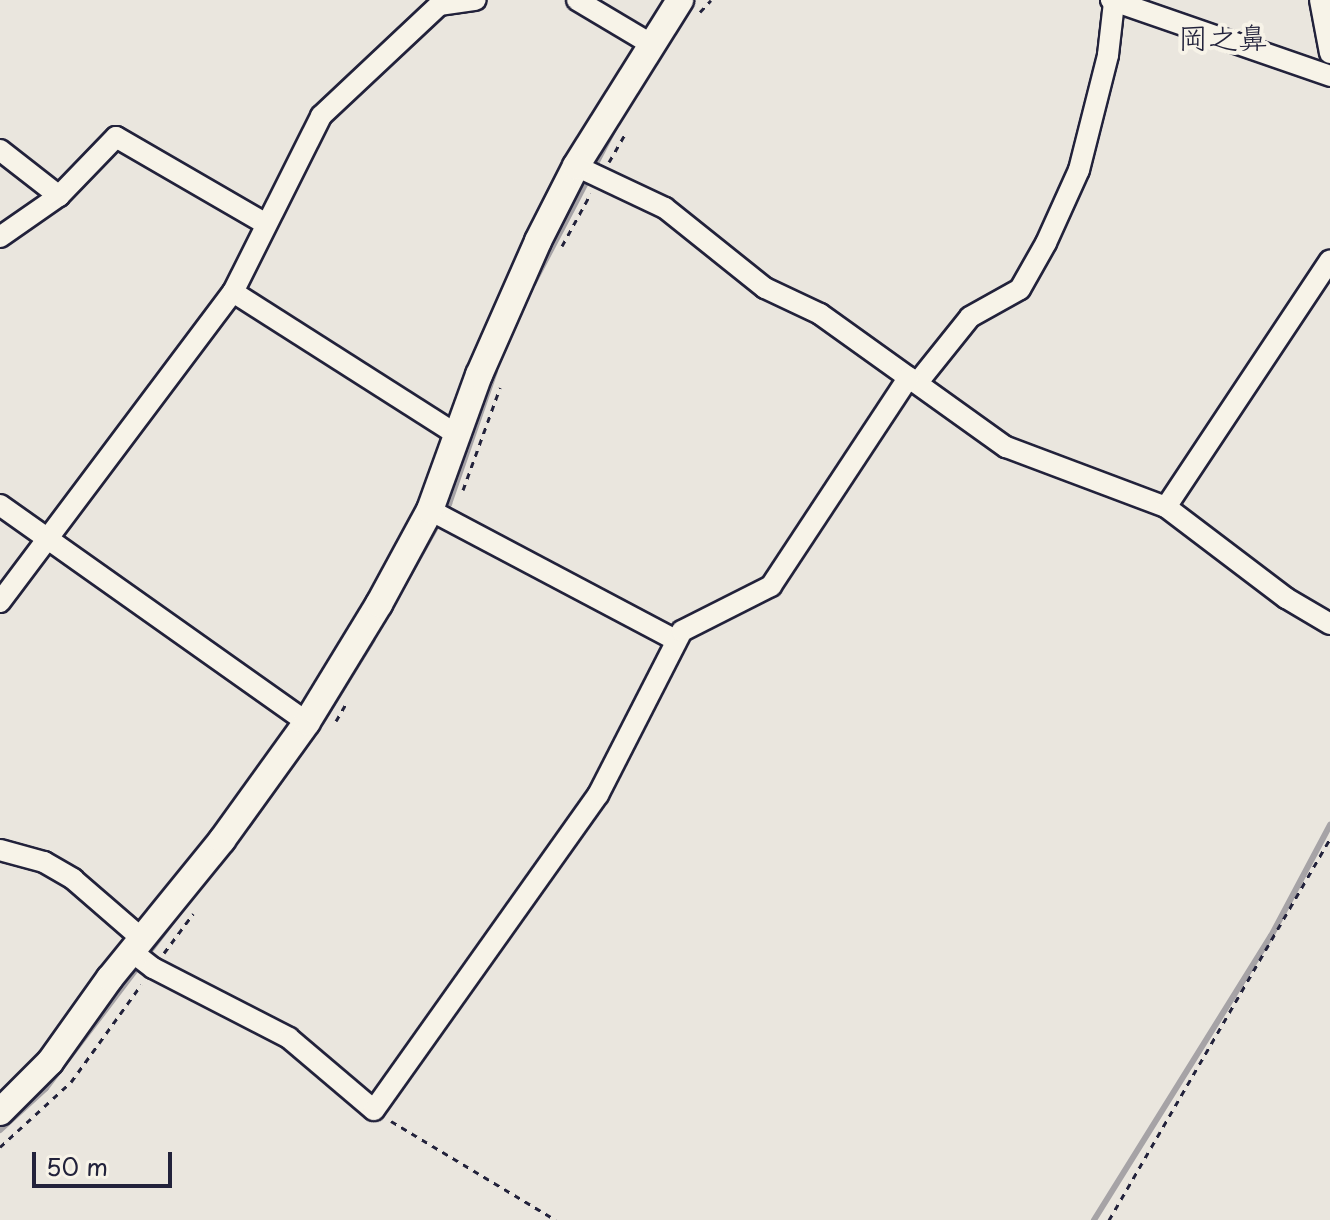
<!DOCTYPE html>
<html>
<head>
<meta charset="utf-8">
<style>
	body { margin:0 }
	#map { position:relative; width:1330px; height:1220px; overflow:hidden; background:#eae6de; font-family:"Playpen Sans","Klee One",sans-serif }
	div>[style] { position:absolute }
	.stream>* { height:6px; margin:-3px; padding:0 3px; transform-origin:3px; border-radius:3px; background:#a6a3a6 }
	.path>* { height:3px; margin-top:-1.5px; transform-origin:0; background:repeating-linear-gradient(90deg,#22223b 0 6px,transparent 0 12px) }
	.roads { filter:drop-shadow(2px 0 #22223b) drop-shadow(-2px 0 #22223b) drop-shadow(0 2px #22223b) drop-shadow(0 -2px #22223b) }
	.minor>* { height:20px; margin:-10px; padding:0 10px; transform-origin:10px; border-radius:10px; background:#f7f3e8 }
	.tertiary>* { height:26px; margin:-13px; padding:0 13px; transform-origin:13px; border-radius:13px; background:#f7f3e8 }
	span { translate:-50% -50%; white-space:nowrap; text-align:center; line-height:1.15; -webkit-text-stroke:8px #f7f3e8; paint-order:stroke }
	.neighbourhood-label { font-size:30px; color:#22223b }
	.scale { position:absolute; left:32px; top:1152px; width:140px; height:36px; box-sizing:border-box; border:4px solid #22223b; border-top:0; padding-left:10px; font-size:24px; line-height:28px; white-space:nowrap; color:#22223b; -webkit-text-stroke:6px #f7f3e8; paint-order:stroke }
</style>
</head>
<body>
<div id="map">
	<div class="stream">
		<i style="left:533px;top:284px;width:177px;rotate:-62.4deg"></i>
		<i style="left:404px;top:584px;width:92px;rotate:-60.6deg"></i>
		<i style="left:449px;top:504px;width:141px;rotate:-70.9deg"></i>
		<i style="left:322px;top:722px;width:97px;rotate:-58.4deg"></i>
		<i style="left:248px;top:826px;width:117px;rotate:-54.4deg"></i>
		<i style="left:0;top:1130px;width:62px;rotate:-42.4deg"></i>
		<i style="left:46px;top:1088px;width:220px;rotate:-52.8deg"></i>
		<i style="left:1094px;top:1220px;width:335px;rotate:-58.1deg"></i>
		<i style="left:1271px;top:936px;width:126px;rotate:-62deg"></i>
	</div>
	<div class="path">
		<i style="left:700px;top:12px;width:16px;rotate:-47deg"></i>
		<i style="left:609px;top:162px;width:32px;rotate:-60deg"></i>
		<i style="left:562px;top:246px;width:60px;rotate:-61.3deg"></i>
		<i style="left:463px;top:490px;width:109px;rotate:-70.1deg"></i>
		<i style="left:336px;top:721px;width:20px;rotate:-60deg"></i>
		<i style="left:164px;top:953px;width:49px;rotate:-53.4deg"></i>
		<i style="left:391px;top:1121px;width:192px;rotate:31deg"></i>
		<i style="left:0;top:1147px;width:96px;rotate:-42.5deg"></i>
		<i style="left:71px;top:1082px;width:120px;rotate:-54.2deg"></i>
		<i style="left:1109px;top:1220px;width:441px;rotate:-59.9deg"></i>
	</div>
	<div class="roads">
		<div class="minor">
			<i style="left:577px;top:0;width:84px;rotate:30.8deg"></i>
			<i style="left:1111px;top:0;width:232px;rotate:19.1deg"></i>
			<i style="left:1320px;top:0;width:54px;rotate:79.3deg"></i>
			<i style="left:0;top:150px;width:75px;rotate:37.9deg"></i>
			<i style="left:59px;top:196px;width:82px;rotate:-46deg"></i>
			<i style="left:116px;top:137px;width:173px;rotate:30.1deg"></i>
			<i style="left:576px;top:166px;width:98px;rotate:25.3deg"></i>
			<i style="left:665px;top:208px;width:128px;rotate:38.7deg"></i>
			<i style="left:765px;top:288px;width:61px;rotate:25.3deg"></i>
			<i style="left:820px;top:314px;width:229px;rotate:35.6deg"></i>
			<i style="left:1006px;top:447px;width:171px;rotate:20.6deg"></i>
			<i style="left:1166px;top:507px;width:151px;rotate:37.2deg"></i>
			<i style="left:1286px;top:598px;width:51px;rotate:30.6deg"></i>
			<i style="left:0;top:237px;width:72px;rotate:-34.8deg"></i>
			<i style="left:233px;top:292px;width:268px;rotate:32.5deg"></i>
			<i style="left:918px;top:382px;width:83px;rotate:-51.3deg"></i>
			<i style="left:970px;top:317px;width:57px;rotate:-29.2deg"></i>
			<i style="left:1020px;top:289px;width:53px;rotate:-60.5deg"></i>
			<i style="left:1046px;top:243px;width:80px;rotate:-65.7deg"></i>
			<i style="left:1079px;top:170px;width:119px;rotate:-75.8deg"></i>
			<i style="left:1108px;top:55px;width:53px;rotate:-83.5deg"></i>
			<i style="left:0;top:505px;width:376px;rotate:35.3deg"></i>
			<i style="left:1166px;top:507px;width:296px;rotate:-56.4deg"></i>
			<i style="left:430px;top:510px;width:278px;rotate:27.9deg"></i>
			<i style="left:0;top:602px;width:388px;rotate:-53.1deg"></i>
			<i style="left:233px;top:292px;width:197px;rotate:-63.4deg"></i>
			<i style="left:321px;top:116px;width:162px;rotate:-43.2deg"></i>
			<i style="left:439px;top:5px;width:37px;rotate:-8deg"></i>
			<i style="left:0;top:850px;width:46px;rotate:15.3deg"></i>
			<i style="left:44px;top:862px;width:34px;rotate:30deg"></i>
			<i style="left:73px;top:879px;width:90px;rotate:40.9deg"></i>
			<i style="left:131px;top:951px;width:28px;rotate:38deg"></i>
			<i style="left:153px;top:968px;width:153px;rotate:27.2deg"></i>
			<i style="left:289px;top:1038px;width:111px;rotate:40.3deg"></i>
			<i style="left:374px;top:1110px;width:387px;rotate:-54.6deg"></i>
			<i style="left:598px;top:795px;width:184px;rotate:-62.9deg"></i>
			<i style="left:682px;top:631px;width:100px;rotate:-26.8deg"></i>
			<i style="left:771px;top:586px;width:250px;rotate:-56.6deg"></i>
		</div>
		<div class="tertiary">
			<i style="left:0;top:1112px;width:71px;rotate:-45deg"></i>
			<i style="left:50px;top:1062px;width:103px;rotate:-54.5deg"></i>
			<i style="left:110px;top:978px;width:178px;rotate:-50.9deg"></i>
			<i style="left:222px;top:840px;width:145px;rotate:-54.2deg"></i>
			<i style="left:307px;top:722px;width:138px;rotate:-58.6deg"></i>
			<i style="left:379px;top:604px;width:107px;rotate:-61.5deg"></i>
			<i style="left:430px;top:510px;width:144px;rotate:-70.1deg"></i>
			<i style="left:479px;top:375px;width:146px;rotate:-66.2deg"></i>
			<i style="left:538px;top:241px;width:84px;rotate:-63.1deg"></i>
			<i style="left:576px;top:166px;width:196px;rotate:-57.9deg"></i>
		</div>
	</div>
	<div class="neighbourhood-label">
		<span style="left:1223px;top:37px">岡之鼻</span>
	</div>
	<div class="scale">50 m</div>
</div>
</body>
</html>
